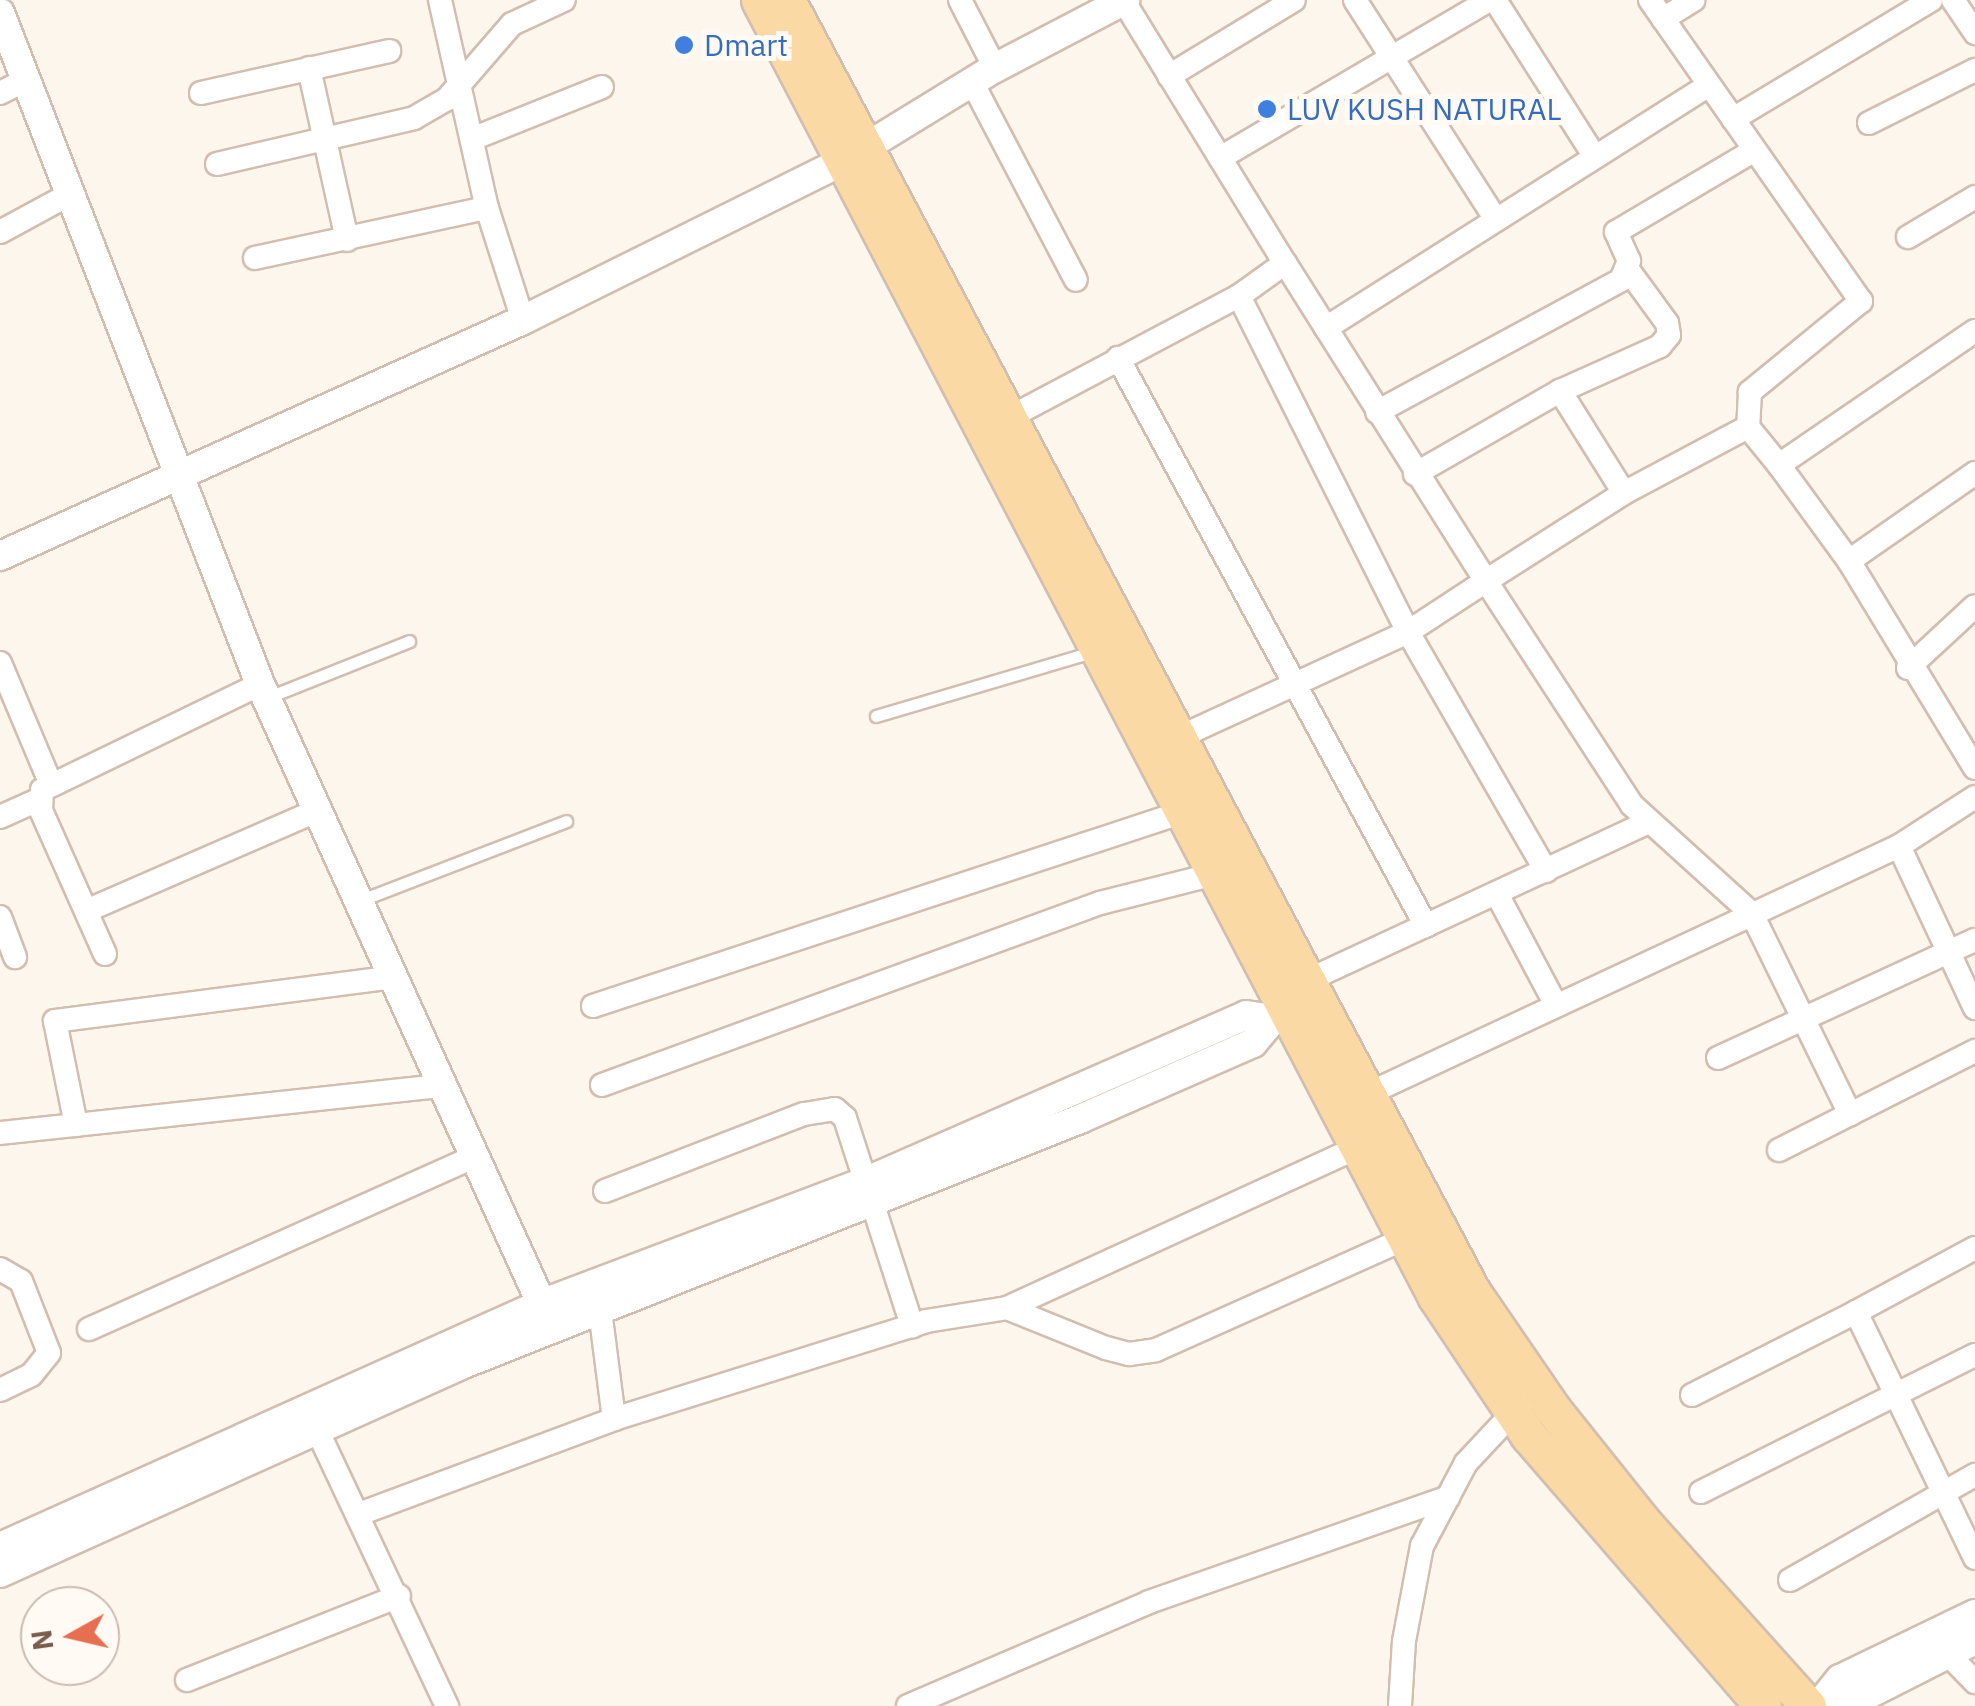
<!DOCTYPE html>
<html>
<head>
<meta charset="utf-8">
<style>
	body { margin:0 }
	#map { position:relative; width:1975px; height:1706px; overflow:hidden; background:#fdf6ec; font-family:"IBM Plex Sans",sans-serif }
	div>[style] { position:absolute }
	.roads { filter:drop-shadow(2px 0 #d1beb0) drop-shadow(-2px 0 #d1beb0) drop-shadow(0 2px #d1beb0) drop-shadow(0 -2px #d1beb0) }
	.service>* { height:11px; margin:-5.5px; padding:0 5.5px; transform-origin:5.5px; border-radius:5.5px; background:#fff }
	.minor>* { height:22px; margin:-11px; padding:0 11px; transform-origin:11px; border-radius:11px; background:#fff }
	.tertiary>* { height:28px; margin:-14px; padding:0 14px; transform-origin:14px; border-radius:14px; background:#fff }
	.primary>* { height:35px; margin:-17.5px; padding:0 17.5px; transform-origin:17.5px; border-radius:17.5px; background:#fbd9a5 }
	.dots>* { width:28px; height:28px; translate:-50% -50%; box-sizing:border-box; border:5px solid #fffaf3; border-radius:50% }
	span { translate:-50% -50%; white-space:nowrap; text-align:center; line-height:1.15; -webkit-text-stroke:10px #fffaf3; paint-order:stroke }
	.shop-label { font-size:30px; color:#366cbe }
	.left { translate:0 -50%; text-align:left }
	.north { position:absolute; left:20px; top:1586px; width:100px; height:100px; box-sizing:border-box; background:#fffaf3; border:2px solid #cabbb1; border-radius:50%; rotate:262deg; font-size:28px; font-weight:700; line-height:40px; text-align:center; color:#7a5c4d }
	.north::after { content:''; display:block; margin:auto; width:35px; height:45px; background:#e76f51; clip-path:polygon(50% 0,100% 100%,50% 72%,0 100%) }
</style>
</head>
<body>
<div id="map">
	<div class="roads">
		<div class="service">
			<i style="left:266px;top:698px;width:154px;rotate:-21.7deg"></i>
			<i style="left:876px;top:716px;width:225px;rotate:-16.5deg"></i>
			<i style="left:359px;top:901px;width:222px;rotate:-21.1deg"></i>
		</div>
		<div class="minor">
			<i style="left:440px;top:0;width:213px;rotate:77.3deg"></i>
			<i style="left:487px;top:208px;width:118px;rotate:72.2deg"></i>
			<i style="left:960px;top:0;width:76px;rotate:62.8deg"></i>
			<i style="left:1123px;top:0;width:309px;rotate:58.4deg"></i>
			<i style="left:1285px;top:263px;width:57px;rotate:144.3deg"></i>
			<i style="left:1355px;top:0;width:261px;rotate:57.3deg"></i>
			<i style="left:1495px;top:0;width:186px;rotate:57.5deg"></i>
			<i style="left:1650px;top:0;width:368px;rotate:55deg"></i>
			<i style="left:1861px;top:301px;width:144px;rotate:140.7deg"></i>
			<i style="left:1750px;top:392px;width:35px;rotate:93deg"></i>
			<i style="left:1748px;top:427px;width:49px;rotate:50.8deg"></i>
			<i style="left:1779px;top:465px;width:237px;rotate:-34.4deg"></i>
			<i style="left:1953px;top:0;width:40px;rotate:56deg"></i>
			<i style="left:1663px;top:19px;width:36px;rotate:-32deg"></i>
			<i style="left:309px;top:68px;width:176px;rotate:77.5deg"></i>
			<i style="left:1169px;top:76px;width:146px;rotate:-31.3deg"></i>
			<i style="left:973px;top:84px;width:221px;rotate:62.3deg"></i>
			<i style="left:0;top:93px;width:29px;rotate:-27deg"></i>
			<i style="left:201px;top:93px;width:193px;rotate:-12.6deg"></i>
			<i style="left:1733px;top:119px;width:231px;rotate:-31deg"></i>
			<i style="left:1869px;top:123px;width:119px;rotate:-26.6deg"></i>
			<i style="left:472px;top:139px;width:140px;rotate:-21.8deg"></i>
			<i style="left:1220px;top:158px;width:312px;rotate:-30.4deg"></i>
			<i style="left:217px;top:164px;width:202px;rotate:-13.1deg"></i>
			<i style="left:414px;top:118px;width:38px;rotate:-30deg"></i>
			<i style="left:447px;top:99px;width:99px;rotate:-49.1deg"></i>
			<i style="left:512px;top:24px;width:57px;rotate:-24.8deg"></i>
			<i style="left:0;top:232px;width:80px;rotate:-28.5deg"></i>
			<i style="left:1908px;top:237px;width:78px;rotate:-30.8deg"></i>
			<i style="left:255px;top:258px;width:237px;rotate:-12.2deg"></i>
			<i style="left:1326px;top:328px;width:450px;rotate:-32.4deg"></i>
			<i style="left:1118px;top:358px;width:646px;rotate:61.53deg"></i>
			<i style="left:1560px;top:391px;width:120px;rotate:57.9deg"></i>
			<i style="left:1377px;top:412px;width:277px;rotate:-28.4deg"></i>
			<i style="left:1621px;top:280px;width:21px;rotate:-67deg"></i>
			<i style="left:1629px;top:261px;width:32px;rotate:-114deg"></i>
			<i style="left:1616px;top:232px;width:159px;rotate:-30.6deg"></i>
			<i style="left:997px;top:424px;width:274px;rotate:-27.9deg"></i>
			<i style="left:1239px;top:296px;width:376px;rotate:63.3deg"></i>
			<i style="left:1408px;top:632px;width:276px;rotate:60deg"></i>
			<i style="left:1748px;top:427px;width:140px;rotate:152deg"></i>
			<i style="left:1624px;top:493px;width:164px;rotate:147.5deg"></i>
			<i style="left:1486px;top:581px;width:267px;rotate:56.9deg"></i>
			<i style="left:1632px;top:805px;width:162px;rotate:42.2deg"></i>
			<i style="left:1752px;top:914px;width:223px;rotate:63.9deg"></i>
			<i style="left:1779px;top:465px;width:119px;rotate:53.9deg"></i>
			<i style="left:1849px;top:561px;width:154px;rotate:-34.9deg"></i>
			<i style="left:1415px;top:474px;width:167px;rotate:-29.8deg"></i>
			<i style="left:1560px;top:391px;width:110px;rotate:-24.2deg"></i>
			<i style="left:1660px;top:346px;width:14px;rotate:-51deg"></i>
			<i style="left:1669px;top:335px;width:12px;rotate:-99deg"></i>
			<i style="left:1667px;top:323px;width:64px;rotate:-126.2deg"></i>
			<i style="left:1849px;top:561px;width:242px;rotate:58.7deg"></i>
			<i style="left:0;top:663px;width:129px;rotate:67.2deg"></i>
			<i style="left:1908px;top:668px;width:91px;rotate:-42.8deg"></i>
			<i style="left:1169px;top:742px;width:263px;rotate:-24.7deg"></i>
			<i style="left:1408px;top:632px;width:93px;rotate:-33.2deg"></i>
			<i style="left:1486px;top:581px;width:376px;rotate:-122.3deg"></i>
			<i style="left:0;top:817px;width:44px;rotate:-24.2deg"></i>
			<i style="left:1899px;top:846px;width:179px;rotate:64.9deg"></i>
			<i style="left:1498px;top:896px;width:121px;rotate:62deg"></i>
			<i style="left:86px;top:911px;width:253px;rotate:-23.5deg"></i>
			<i style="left:0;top:917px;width:43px;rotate:69.4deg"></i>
			<i style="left:105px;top:954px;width:158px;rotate:-114deg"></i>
			<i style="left:41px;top:810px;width:20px;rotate:-87deg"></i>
			<i style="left:42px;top:790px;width:242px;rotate:-25.9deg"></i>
			<i style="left:1304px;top:982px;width:377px;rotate:-24.9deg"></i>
			<i style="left:593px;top:1006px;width:621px;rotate:-18.2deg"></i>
			<i style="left:1718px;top:1058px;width:283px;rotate:-24.7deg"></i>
			<i style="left:602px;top:1085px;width:530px;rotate:-20.08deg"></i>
			<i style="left:1100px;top:903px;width:119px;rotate:-14.2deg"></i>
			<i style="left:1359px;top:1098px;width:596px;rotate:-25.02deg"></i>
			<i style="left:1899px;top:846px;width:90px;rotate:-32.8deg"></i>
			<i style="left:76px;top:1125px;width:106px;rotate:-101.4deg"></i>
			<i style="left:55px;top:1021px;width:342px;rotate:-7.4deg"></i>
			<i style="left:0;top:1133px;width:445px;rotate:-6.1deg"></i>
			<i style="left:1779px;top:1150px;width:220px;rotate:-26.8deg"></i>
			<i style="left:605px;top:1191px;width:213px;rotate:-21.2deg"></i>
			<i style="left:804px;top:1114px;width:31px;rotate:-9deg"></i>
			<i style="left:835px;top:1109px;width:13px;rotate:42deg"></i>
			<i style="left:845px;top:1118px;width:219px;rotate:72.1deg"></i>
			<i style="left:1975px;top:1248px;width:135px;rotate:151.7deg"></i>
			<i style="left:1856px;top:1312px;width:273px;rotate:64.2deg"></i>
			<i style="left:0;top:1269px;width:24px;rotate:30deg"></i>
			<i style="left:21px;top:1281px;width:77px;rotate:68.7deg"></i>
			<i style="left:49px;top:1353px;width:28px;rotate:129deg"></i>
			<i style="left:31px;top:1375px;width:34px;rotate:154deg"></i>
			<i style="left:1007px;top:1308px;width:107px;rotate:22deg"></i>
			<i style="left:1106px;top:1348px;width:24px;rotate:15deg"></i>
			<i style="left:1129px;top:1354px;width:27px;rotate:-8deg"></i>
			<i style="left:1156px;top:1350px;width:274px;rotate:-24.1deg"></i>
			<i style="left:600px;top:1310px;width:110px;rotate:82.7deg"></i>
			<i style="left:89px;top:1329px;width:422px;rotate:-24.1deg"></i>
			<i style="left:1692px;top:1395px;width:184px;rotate:-26.8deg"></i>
			<i style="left:310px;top:1415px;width:322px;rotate:64.8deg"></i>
			<i style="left:1701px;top:1492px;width:306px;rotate:-26.6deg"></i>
			<i style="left:359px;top:1514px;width:272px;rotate:-20.4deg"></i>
			<i style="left:614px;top:1419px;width:327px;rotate:-17.4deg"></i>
			<i style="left:926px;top:1321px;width:82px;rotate:-9.1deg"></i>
			<i style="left:1007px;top:1308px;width:386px;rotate:-24.6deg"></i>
			<i style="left:1790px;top:1580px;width:213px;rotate:-29.6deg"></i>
			<i style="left:1939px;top:1645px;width:52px;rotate:45.8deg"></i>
			<i style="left:187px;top:1680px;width:228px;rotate:-21.6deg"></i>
			<i style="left:908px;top:1706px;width:262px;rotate:-23.3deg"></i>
			<i style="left:1149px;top:1602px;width:317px;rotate:-19.3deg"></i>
			<i style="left:1400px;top:1706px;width:65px;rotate:-86.5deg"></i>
			<i style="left:1404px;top:1641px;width:97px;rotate:-79.3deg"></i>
			<i style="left:1422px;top:1546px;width:94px;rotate:-62.1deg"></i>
			<i style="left:1466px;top:1463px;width:81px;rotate:-47deg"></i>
		</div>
		<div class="tertiary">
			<i style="left:0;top:13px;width:720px;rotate:68.82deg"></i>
			<i style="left:260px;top:684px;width:708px;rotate:65.57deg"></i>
			<i style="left:0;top:556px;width:574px;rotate:-24.29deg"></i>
			<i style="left:523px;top:320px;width:357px;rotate:-26.4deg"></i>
			<i style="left:843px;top:161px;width:178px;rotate:-31.5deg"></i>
			<i style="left:995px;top:68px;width:147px;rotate:-27.6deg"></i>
			<i style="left:0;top:1547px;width:593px;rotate:-24.19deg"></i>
			<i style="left:541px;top:1304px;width:343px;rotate:-20.7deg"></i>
			<i style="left:862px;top:1183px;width:419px;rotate:-23.6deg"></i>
			<i style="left:1246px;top:1015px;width:27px;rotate:8deg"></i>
			<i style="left:0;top:1573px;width:506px;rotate:-24.28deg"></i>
			<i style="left:461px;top:1365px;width:666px;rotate:-21.67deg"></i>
			<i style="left:1080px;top:1119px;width:189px;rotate:-23.7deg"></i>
			<i style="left:1253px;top:1043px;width:31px;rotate:-50deg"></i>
			<i style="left:1273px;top:1019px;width:35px;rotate:-25deg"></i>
			<i style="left:1827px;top:1701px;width:26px;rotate:2deg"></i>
			<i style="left:1853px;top:1702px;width:137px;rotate:-26.9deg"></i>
			<i style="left:1818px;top:1706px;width:35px;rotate:-51deg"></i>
			<i style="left:1840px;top:1679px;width:150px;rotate:-25.7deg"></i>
		</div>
		<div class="primary">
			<i style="left:759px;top:0;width:1463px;rotate:62.44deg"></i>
			<i style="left:1436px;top:1297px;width:166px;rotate:56.3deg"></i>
			<i style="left:1528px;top:1435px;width:359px;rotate:49.1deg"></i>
			<i style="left:787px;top:0;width:1461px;rotate:62.05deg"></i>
			<i style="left:1472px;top:1291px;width:142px;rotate:55.6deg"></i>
			<i style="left:1552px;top:1408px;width:146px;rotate:51.4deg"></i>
			<i style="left:1643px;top:1522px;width:247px;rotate:48.1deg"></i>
		</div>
	</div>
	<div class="dots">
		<i style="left:684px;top:45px;background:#3f7fe0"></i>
		<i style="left:1267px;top:109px;background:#3f7fe0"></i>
	</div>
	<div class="shop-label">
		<span class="left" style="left:704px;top:45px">Dmart</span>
		<span class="left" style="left:1287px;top:109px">LUV KUSH NATURAL</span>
	</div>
	<div class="north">N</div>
</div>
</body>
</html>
